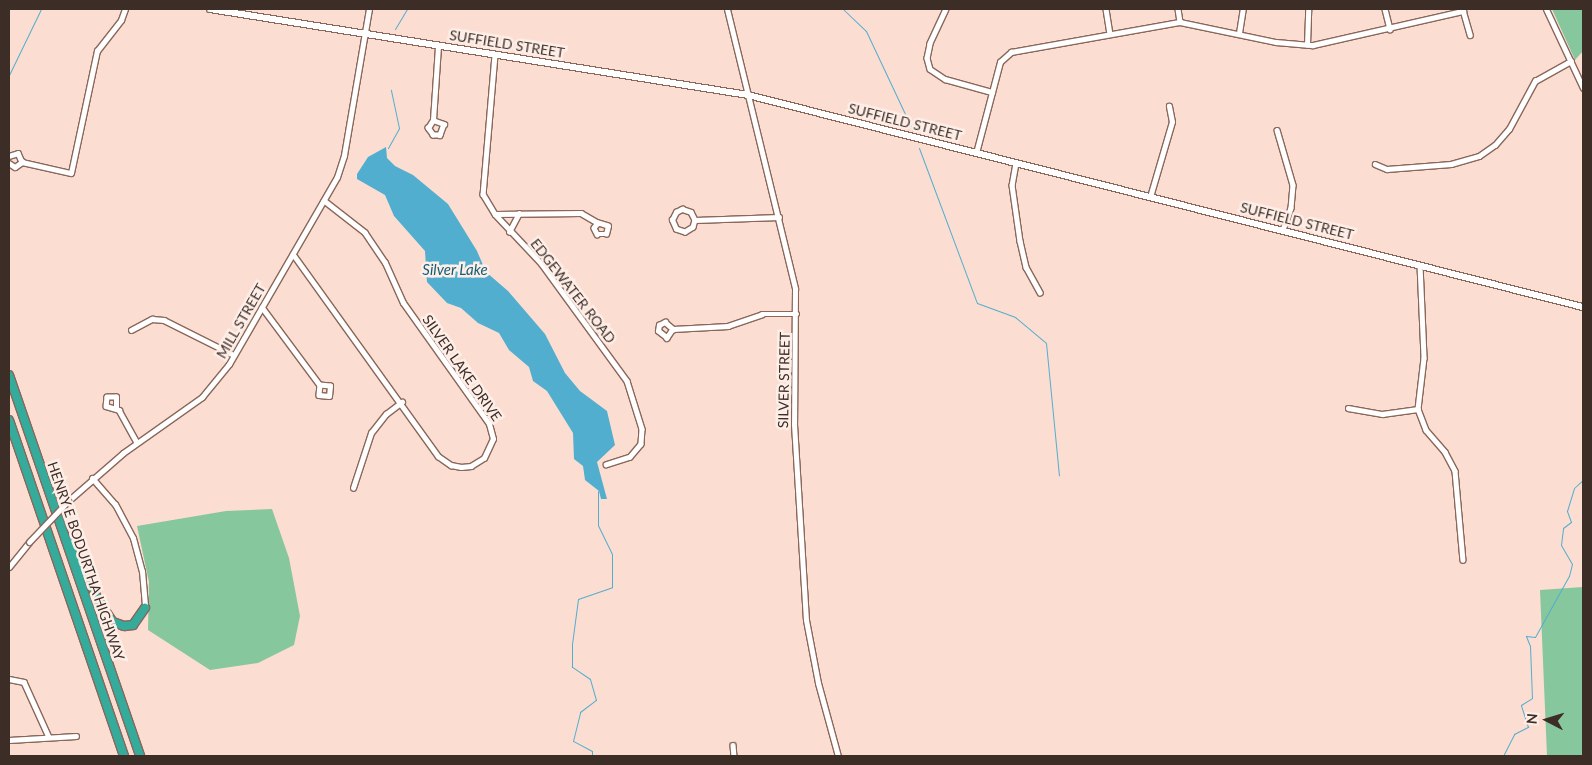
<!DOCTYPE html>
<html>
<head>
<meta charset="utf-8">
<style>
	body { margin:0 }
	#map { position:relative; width:1592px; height:765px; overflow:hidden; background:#fcddd1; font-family:Lato,sans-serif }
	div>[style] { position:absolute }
	.green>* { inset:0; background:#87c79e }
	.water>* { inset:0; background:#52aecf }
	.stream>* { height:1px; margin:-0.5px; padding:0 0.5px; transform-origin:0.5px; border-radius:0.5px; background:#52aecf }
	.roads { filter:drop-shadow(1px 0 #89675a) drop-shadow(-1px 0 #89675a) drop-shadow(0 1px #89675a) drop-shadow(0 -1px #89675a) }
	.minor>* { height:4.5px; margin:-2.25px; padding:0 2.25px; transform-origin:2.25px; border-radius:2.25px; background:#fff }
	.tertiary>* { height:5px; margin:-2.5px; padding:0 2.5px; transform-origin:2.5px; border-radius:2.5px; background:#fff }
	.secondary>* { height:6px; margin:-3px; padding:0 3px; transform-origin:3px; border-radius:3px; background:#fff }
	.motorway>* { height:8px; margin:-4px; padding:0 4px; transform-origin:4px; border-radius:4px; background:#35ab9b }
	.bridges { filter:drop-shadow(1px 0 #89675a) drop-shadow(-1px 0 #89675a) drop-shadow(0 1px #89675a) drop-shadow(0 -1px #89675a) }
	.tertiary-bridge>* { height:5px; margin:-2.5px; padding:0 2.5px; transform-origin:2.5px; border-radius:2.5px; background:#fff }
	span { translate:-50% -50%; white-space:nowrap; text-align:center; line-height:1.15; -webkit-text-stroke:5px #feeee8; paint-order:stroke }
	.street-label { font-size:14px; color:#3c2d27 }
	.water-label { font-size:15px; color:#145e75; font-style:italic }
	.frame { position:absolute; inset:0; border:10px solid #3c2d27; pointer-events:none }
	.north { position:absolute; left:1522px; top:695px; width:50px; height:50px; -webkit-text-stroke:4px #feeee8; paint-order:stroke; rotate:275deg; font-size:14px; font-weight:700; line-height:20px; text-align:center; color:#3c2d27 }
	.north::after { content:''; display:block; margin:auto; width:18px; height:22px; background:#3c2d27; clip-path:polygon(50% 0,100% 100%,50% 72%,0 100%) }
</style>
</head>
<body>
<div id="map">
	<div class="green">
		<i style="clip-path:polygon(1552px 9px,1583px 9px,1583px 51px,1575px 60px)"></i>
		<i style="clip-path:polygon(272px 509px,289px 558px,300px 616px,294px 645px,258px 663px,210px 670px,148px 630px,149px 582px,137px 526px,226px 511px)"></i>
		<i style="clip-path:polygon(1583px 587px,1583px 756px,1547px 756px,1540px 590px)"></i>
	</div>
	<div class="water">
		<i style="clip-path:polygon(386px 147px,387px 158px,395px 166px,413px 175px,448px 204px,477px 251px,486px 272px,508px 291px,545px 334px,565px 373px,580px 391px,607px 411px,615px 445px,597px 462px,607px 499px,601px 499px,599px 491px,585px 480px,583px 466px,574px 459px,573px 433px,547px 391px,533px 381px,529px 367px,509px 350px,499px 333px,478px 323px,461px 308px,447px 303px,427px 282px,425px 251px,394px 216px,385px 195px,357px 179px,357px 174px,368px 157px)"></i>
	</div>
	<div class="stream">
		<i style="left:409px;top:9px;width:13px"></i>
		<i style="left:843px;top:9px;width:32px;rotate:44deg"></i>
		<i style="left:866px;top:31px;width:110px;rotate:64.8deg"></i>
		<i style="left:395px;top:29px;width:23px;rotate:-59deg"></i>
		<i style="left:9px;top:75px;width:73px;rotate:-64.1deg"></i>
		<i style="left:388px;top:148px;width:23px;rotate:-61deg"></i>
		<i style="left:399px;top:128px;width:39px;rotate:-102deg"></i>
		<i style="left:919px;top:148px;width:165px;rotate:69.5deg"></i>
		<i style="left:977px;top:303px;width:40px;rotate:20.2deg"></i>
		<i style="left:1015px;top:317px;width:40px;rotate:40deg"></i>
		<i style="left:1046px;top:343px;width:133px;rotate:84.4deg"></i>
		<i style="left:592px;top:756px;width:5px;rotate:-90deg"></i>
		<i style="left:592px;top:751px;width:21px;rotate:-152deg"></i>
		<i style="left:573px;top:741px;width:30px;rotate:-76deg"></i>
		<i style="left:580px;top:712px;width:20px;rotate:-37deg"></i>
		<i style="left:596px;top:700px;width:22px;rotate:-106deg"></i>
		<i style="left:590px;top:679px;width:22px;rotate:-146deg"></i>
		<i style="left:572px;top:667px;width:23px;rotate:-90deg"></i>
		<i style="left:572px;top:644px;width:45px;rotate:-82.4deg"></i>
		<i style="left:578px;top:599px;width:36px;rotate:-19deg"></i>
		<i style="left:612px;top:587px;width:33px;rotate:-90deg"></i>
		<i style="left:612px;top:554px;width:32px;rotate:-116deg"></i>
		<i style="left:598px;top:525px;width:34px;rotate:-90deg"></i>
		<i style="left:1503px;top:756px;width:25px;rotate:-63deg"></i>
		<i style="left:1514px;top:734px;width:16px;rotate:-27deg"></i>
		<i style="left:1528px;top:727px;width:23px;rotate:-108deg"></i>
		<i style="left:1521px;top:705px;width:13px;rotate:-32deg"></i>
		<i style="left:1532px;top:698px;width:52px;rotate:-92.2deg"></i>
		<i style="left:1530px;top:646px;width:11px;rotate:-112deg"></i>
		<i style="left:1526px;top:636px;width:9px;rotate:6deg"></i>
		<i style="left:1535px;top:637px;width:70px;rotate:-60.9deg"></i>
		<i style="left:1569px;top:576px;width:12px;rotate:-76deg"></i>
		<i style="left:1572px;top:564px;width:22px;rotate:-120deg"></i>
		<i style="left:1561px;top:545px;width:17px;rotate:-83deg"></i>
		<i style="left:1563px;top:528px;width:10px;rotate:-37deg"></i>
		<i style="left:1571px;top:522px;width:12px;rotate:-110deg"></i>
		<i style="left:1567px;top:511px;width:24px;rotate:-73deg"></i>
		<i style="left:1574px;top:488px;width:12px;rotate:-42deg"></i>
	</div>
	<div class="roads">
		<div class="minor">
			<i style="left:946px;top:9px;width:38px;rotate:115deg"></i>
			<i style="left:930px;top:44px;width:14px;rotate:102deg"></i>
			<i style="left:927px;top:58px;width:11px;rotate:75deg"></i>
			<i style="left:930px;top:69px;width:18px;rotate:34deg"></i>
			<i style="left:945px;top:79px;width:49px;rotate:15.5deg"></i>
			<i style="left:1106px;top:9px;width:25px;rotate:81deg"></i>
			<i style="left:1178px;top:9px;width:13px;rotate:81deg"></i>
			<i style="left:1385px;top:9px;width:21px;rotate:76deg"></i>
			<i style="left:1463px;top:10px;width:26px;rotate:74deg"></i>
			<i style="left:1239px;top:33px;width:24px;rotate:-81deg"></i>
			<i style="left:1307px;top:45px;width:36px;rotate:-88deg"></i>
			<i style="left:495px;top:55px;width:140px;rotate:94.9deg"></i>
			<i style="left:483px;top:194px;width:23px;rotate:59deg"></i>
			<i style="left:495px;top:214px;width:67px;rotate:46.8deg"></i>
			<i style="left:541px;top:263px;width:146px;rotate:53.9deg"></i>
			<i style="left:627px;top:381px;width:50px;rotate:72.6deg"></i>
			<i style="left:642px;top:429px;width:15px;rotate:94deg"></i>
			<i style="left:641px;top:444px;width:17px;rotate:130deg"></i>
			<i style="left:630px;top:457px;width:25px;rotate:162deg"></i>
			<i style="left:433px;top:120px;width:12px;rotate:20deg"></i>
			<i style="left:444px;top:124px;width:12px;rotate:110deg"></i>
			<i style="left:440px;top:135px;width:7px;rotate:180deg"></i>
			<i style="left:433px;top:135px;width:9px;rotate:-126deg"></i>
			<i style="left:428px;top:128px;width:9px;rotate:-58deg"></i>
			<i style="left:433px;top:120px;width:74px;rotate:-86.1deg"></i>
			<i style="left:1277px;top:130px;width:57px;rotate:73.8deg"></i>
			<i style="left:1293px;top:185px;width:23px;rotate:95deg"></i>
			<i style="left:1291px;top:208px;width:23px;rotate:110deg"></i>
			<i style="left:976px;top:153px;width:94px;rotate:-75.2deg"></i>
			<i style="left:1000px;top:62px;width:15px;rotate:-42deg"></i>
			<i style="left:1011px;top:52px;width:172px;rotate:-10.1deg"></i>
			<i style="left:1180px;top:22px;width:98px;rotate:11.8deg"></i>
			<i style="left:1276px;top:42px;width:37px;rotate:5deg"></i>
			<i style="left:1313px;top:45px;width:154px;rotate:-12.8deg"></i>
			<i style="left:9px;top:156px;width:9px;rotate:-18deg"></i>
			<i style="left:18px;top:153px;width:10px;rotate:66deg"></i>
			<i style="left:22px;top:162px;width:50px;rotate:12.7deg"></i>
			<i style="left:71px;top:173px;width:125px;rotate:-78deg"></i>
			<i style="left:97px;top:51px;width:39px;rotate:-52deg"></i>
			<i style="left:121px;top:20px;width:12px;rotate:-70deg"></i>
			<i style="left:9px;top:163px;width:7px;rotate:34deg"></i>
			<i style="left:15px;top:167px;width:9px;rotate:-36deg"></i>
			<i style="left:1016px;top:163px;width:22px;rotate:100deg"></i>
			<i style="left:1012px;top:185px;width:57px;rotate:81.9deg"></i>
			<i style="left:1020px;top:241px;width:27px;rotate:77deg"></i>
			<i style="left:1026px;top:267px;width:29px;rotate:61deg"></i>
			<i style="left:1375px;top:164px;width:13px;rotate:23deg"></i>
			<i style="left:1387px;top:169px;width:64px;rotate:-4.5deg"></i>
			<i style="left:1451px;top:164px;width:29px;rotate:-16deg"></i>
			<i style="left:1479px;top:156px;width:19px;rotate:-35deg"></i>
			<i style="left:1495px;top:145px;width:21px;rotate:-49deg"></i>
			<i style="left:1509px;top:129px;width:55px;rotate:-61.6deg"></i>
			<i style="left:1535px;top:81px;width:41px;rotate:-29.1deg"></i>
			<i style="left:1150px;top:197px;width:78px;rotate:-73.7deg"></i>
			<i style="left:1172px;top:122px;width:16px;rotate:-101deg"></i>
			<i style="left:495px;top:214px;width:86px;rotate:-0.7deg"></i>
			<i style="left:581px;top:213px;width:20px;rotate:30deg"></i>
			<i style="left:598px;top:223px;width:6px;rotate:129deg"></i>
			<i style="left:594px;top:228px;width:7px;rotate:63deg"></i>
			<i style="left:597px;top:234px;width:9px"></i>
			<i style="left:606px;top:234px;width:8px;rotate:-76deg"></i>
			<i style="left:608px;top:226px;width:10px;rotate:-163deg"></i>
			<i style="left:695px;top:220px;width:7px;rotate:106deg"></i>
			<i style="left:693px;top:227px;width:9px;rotate:148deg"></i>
			<i style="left:685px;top:232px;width:9px;rotate:-162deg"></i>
			<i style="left:676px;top:229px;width:10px;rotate:-114deg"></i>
			<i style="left:672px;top:220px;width:9px;rotate:-63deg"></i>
			<i style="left:676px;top:212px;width:7px;rotate:-27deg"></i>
			<i style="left:682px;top:209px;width:9px;rotate:18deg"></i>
			<i style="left:691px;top:212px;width:9px;rotate:63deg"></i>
			<i style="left:695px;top:220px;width:84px;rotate:-2deg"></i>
			<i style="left:509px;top:232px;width:21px;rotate:-62deg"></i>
			<i style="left:293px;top:254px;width:249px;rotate:54.3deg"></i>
			<i style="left:438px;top:456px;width:16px;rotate:35deg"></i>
			<i style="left:451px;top:465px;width:10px;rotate:11deg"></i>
			<i style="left:461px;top:467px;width:10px;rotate:-6deg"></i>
			<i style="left:471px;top:466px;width:15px;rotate:-32deg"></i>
			<i style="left:484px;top:458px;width:21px;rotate:-65deg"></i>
			<i style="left:493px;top:439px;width:16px;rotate:-105deg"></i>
			<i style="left:489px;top:424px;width:148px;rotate:-125.4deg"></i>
			<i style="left:403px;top:303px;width:44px;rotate:-114.2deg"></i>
			<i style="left:385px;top:263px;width:36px;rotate:-124deg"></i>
			<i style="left:365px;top:233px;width:52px;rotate:-142deg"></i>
			<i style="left:1420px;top:265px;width:93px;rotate:87.5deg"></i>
			<i style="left:1424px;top:358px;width:51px;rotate:96.7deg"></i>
			<i style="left:1418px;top:409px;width:22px;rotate:69deg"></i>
			<i style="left:1426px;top:430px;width:29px;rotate:49deg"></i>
			<i style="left:1445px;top:452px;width:21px;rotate:62deg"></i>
			<i style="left:1455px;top:471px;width:89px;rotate:84.9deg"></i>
			<i style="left:262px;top:307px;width:97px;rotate:53.4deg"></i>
			<i style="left:320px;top:385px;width:10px;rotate:96deg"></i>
			<i style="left:319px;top:395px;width:10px;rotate:6deg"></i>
			<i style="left:329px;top:396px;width:10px;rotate:-84deg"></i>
			<i style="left:330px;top:386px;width:10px;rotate:-174deg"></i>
			<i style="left:673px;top:329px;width:11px;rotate:124deg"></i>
			<i style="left:667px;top:338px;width:11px;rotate:-142deg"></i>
			<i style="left:658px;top:331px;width:6px;rotate:-81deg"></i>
			<i style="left:659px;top:325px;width:7px;rotate:-27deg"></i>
			<i style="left:665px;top:322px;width:11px;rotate:41deg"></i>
			<i style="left:673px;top:329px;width:55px;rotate:-3.1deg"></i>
			<i style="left:728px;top:326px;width:36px;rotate:-19deg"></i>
			<i style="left:762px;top:314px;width:35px"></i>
			<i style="left:131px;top:330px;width:24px;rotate:-28deg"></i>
			<i style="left:152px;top:319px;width:12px;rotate:5deg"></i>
			<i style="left:164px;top:320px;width:78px;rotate:26.6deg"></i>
			<i style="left:116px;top:407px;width:10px;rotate:-90deg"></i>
			<i style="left:116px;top:397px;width:9px;rotate:180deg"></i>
			<i style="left:107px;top:397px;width:9px;rotate:96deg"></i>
			<i style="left:106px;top:406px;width:14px;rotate:17deg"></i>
			<i style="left:119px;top:410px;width:37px;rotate:61deg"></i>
			<i style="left:1348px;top:408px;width:35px;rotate:10deg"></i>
			<i style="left:1382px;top:414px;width:36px;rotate:-8deg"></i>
			<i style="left:353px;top:488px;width:58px;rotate:-71.9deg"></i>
			<i style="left:371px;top:433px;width:24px;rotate:-52deg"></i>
			<i style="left:386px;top:414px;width:20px;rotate:-37deg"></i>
			<i style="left:9px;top:679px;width:15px;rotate:11deg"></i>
			<i style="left:24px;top:682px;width:60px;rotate:65.6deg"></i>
			<i style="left:9px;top:740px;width:67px;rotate:-3.4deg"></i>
			<i style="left:733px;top:745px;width:11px;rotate:85deg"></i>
		</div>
		<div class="tertiary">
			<i style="left:727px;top:9px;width:288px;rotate:76.3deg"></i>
			<i style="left:795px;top:289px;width:135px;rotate:90.4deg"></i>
			<i style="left:794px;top:424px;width:196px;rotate:86.5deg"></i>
			<i style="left:806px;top:620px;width:64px;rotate:79.2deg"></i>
			<i style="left:818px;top:683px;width:76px;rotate:74.7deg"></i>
			<i style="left:1546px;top:9px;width:87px;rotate:64.9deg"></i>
			<i style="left:92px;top:478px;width:35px;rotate:49deg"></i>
			<i style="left:115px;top:504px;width:38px;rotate:62deg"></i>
			<i style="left:133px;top:538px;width:34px;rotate:75deg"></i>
			<i style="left:142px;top:571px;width:37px;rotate:85deg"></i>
			<i style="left:68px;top:501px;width:73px;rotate:-41.1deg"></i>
			<i style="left:123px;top:453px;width:97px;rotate:-35.3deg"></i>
			<i style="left:202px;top:397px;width:43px;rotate:-50.7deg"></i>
			<i style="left:229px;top:364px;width:216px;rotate:-60deg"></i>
			<i style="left:337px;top:177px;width:23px;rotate:-72deg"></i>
			<i style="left:344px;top:155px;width:148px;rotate:-80.3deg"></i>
			<i style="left:9px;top:567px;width:32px;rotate:-51deg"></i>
		</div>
		<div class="secondary">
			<i style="left:210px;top:9px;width:545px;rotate:9.08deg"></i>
			<i style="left:748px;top:95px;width:861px;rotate:14.25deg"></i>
		</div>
		<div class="motorway">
			<i style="left:9px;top:375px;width:403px;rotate:71deg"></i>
			<i style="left:9px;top:420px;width:355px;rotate:71.1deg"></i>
			<i style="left:71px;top:542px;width:64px;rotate:65deg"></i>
			<i style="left:98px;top:600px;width:27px;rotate:56deg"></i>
			<i style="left:113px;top:622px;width:12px;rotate:20deg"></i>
			<i style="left:124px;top:626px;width:9px;rotate:-6deg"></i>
			<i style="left:133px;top:625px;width:21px;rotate:-55deg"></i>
		</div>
	</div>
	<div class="bridges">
		<div class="tertiary-bridge">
			<i style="left:29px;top:542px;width:57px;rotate:-46.4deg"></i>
		</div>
	</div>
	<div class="street-label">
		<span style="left:507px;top:44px;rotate:9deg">SUFFIELD STREET</span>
		<span style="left:905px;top:122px;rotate:14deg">SUFFIELD STREET</span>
		<span style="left:1297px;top:221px;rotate:14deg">SUFFIELD STREET</span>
		<span style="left:573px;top:291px;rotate:52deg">EDGEWATER ROAD</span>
		<span style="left:241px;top:321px;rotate:-60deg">MILL STREET</span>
		<span style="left:462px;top:368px;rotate:55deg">SILVER LAKE DRIVE</span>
		<span style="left:784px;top:380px;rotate:-89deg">SILVER STREET</span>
		<span style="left:86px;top:561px;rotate:71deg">HENRY E BODURTHA HIGHWAY</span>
	</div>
	<div class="water-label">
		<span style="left:455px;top:270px">Silver Lake</span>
	</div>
	<div class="frame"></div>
	<div class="north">N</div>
</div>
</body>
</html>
